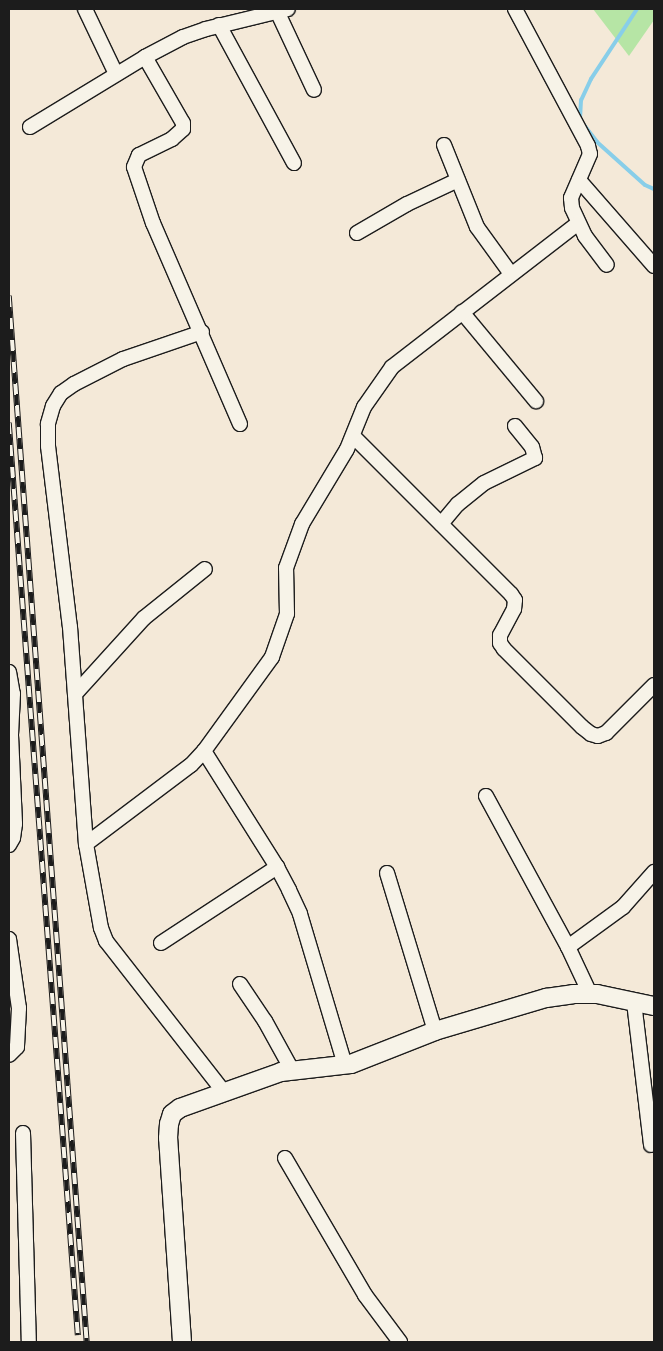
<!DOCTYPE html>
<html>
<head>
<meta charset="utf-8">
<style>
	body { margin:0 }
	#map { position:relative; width:663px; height:1351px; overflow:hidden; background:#f4e9d8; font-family:"Architects Daughter",sans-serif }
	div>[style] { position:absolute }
	.green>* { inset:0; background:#b6e5a5 }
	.stream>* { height:4px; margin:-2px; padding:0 2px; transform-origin:2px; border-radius:2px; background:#88cee9 }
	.roads { filter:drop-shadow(1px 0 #1c1c1c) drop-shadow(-1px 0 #1c1c1c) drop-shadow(0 1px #1c1c1c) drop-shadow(0 -1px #1c1c1c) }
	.minor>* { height:14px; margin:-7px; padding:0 7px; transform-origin:7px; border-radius:7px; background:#f7f3e8 }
	.tertiary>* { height:18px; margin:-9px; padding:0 9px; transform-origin:9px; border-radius:9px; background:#f7f3e8 }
	.rail>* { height:5.5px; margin-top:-2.75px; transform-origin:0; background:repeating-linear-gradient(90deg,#f7f3e8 0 11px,#1c1c1c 0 22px); box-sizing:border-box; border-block:1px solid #1c1c1c }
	span { translate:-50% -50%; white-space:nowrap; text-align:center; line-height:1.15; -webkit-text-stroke:4.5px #f7f3e8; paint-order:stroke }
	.frame { position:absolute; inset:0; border:10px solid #1c1c1c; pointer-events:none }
</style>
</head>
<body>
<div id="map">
	<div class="green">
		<i style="clip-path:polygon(593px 9px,654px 9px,654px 20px,629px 56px)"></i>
	</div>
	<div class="stream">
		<i style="left:637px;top:9px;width:84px;rotate:123.3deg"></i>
		<i style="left:591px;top:79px;width:23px;rotate:115deg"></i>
		<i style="left:581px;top:100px;width:20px;rotate:93deg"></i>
		<i style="left:580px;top:120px;width:28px;rotate:52deg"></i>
		<i style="left:597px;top:142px;width:64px;rotate:41.9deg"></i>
		<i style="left:645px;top:185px;width:10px;rotate:24deg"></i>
	</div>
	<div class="roads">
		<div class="minor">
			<i style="left:85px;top:9px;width:72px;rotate:64.5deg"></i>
			<i style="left:515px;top:9px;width:155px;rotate:61.9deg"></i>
			<i style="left:588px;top:146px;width:8px;rotate:76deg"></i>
			<i style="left:590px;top:154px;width:48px;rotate:113.4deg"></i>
			<i style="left:571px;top:198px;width:10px;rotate:84deg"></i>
			<i style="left:572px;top:208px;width:31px;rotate:65deg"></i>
			<i style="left:585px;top:236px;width:36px;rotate:53deg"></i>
			<i style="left:277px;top:11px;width:87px;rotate:64.9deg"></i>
			<i style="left:219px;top:25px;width:157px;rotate:61.5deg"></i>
			<i style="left:145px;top:57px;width:76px;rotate:60.1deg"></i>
			<i style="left:183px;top:123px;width:6px;rotate:90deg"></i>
			<i style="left:183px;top:129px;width:15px;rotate:138deg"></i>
			<i style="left:172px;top:139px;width:37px;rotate:154deg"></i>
			<i style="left:139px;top:155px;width:13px;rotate:113deg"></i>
			<i style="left:134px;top:167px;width:59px;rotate:71.3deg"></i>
			<i style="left:153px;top:223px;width:219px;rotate:66.6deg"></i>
			<i style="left:30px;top:127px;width:135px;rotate:-31.3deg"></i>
			<i style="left:145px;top:57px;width:43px;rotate:-27.8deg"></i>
			<i style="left:183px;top:37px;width:24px;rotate:-19deg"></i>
			<i style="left:206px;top:29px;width:84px;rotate:-13.7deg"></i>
			<i style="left:444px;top:145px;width:88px;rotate:68.1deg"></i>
			<i style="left:477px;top:227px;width:58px;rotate:54.1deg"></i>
			<i style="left:579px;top:180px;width:114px;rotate:48.9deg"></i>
			<i style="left:357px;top:233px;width:58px;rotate:-30.1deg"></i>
			<i style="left:407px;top:204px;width:56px;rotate:-25.2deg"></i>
			<i style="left:462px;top:312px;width:116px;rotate:50.3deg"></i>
			<i style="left:202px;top:332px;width:83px;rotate:161.1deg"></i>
			<i style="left:123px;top:359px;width:55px;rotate:153deg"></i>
			<i style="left:74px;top:384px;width:16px;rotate:145deg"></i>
			<i style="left:61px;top:393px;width:15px;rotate:122deg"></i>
			<i style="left:53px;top:406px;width:19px;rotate:106deg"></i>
			<i style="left:48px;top:424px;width:22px;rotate:90deg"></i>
			<i style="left:48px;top:446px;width:182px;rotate:83.1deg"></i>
			<i style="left:70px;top:627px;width:218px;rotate:85.8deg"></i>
			<i style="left:86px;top:844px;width:85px;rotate:79.9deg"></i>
			<i style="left:101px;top:928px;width:14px;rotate:69deg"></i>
			<i style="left:106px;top:941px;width:190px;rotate:52deg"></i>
			<i style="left:353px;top:436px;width:223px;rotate:45deg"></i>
			<i style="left:511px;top:594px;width:7px;rotate:56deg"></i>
			<i style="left:515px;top:600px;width:9px;rotate:96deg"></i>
			<i style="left:514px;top:609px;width:30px;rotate:118deg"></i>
			<i style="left:500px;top:635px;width:8px;rotate:90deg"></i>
			<i style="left:500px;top:643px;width:7px;rotate:56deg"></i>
			<i style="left:504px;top:649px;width:110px;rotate:45deg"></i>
			<i style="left:582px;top:727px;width:11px;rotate:38deg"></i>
			<i style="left:591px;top:734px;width:7px;rotate:16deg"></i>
			<i style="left:598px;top:736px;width:9px;rotate:-21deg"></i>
			<i style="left:606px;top:733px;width:68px;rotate:-45deg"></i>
			<i style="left:441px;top:524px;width:26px;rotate:-50deg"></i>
			<i style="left:458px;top:504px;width:33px;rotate:-39deg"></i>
			<i style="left:484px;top:483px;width:57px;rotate:-26.1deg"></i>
			<i style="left:535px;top:458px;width:11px;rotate:-105deg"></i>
			<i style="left:532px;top:447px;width:27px;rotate:-129deg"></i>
			<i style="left:9px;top:672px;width:22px;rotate:80deg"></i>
			<i style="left:13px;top:694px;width:41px;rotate:92.8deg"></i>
			<i style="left:11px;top:735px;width:89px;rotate:87.4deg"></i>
			<i style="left:15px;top:824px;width:14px;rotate:98deg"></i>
			<i style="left:13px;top:838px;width:8px;rotate:120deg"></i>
			<i style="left:75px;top:694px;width:103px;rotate:-47.8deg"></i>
			<i style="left:144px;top:618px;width:78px;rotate:-38.8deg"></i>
			<i style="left:204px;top:751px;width:137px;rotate:57.8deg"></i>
			<i style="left:277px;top:867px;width:26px;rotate:62deg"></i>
			<i style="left:289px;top:890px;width:26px;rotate:65deg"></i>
			<i style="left:300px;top:914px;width:158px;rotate:73.4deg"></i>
			<i style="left:486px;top:796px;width:172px;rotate:61.5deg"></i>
			<i style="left:568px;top:947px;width:52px;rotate:64.9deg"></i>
			<i style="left:86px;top:844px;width:131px;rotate:-37deg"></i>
			<i style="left:191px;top:765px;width:19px;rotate:-47deg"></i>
			<i style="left:204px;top:751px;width:116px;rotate:-54.1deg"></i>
			<i style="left:272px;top:657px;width:46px;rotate:-70.8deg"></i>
			<i style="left:287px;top:614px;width:46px;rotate:-91.2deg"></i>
			<i style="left:286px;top:568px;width:47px;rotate:-70deg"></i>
			<i style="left:302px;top:524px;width:87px;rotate:-59deg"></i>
			<i style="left:347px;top:449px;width:45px;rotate:-68deg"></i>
			<i style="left:364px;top:407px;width:49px;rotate:-55deg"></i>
			<i style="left:392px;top:367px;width:235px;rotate:-37.7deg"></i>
			<i style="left:387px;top:873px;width:165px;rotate:73.1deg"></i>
			<i style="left:9px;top:939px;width:70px;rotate:81.8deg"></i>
			<i style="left:19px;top:1008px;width:39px;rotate:93deg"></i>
			<i style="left:17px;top:1047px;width:11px;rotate:135deg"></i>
			<i style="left:161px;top:943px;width:139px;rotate:-33.2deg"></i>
			<i style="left:568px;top:947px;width:68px;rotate:-36deg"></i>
			<i style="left:623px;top:907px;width:47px;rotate:-48.5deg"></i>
			<i style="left:240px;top:984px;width:45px;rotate:56deg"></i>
			<i style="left:265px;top:1021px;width:56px;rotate:61.1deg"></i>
			<i style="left:634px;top:1002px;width:144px;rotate:83.2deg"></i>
			<i style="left:23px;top:1133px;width:209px;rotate:88.4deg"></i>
			<i style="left:285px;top:1158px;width:159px;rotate:59.7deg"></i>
			<i style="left:365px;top:1295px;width:59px;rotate:53.3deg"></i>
		</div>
		<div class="tertiary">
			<i style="left:182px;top:1342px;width:204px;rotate:-93.9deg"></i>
			<i style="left:168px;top:1138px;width:14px;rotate:-86deg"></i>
			<i style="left:169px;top:1124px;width:10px;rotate:-73deg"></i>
			<i style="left:172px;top:1114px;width:10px;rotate:-37deg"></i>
			<i style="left:180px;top:1108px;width:107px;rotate:-19.6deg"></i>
			<i style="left:281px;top:1072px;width:70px;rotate:-6.5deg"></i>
			<i style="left:351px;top:1064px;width:90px;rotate:-21.4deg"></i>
			<i style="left:435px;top:1031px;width:116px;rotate:-16.6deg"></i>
			<i style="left:546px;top:998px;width:27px;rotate:-8deg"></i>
			<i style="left:573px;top:994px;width:24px"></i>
			<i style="left:597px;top:994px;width:58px;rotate:11.9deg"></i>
		</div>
	</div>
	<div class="rail">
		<i style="left:9px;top:296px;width:1049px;rotate:85.74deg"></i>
		<i style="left:9px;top:423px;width:915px;rotate:85.67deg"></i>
	</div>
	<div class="frame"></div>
</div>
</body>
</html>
